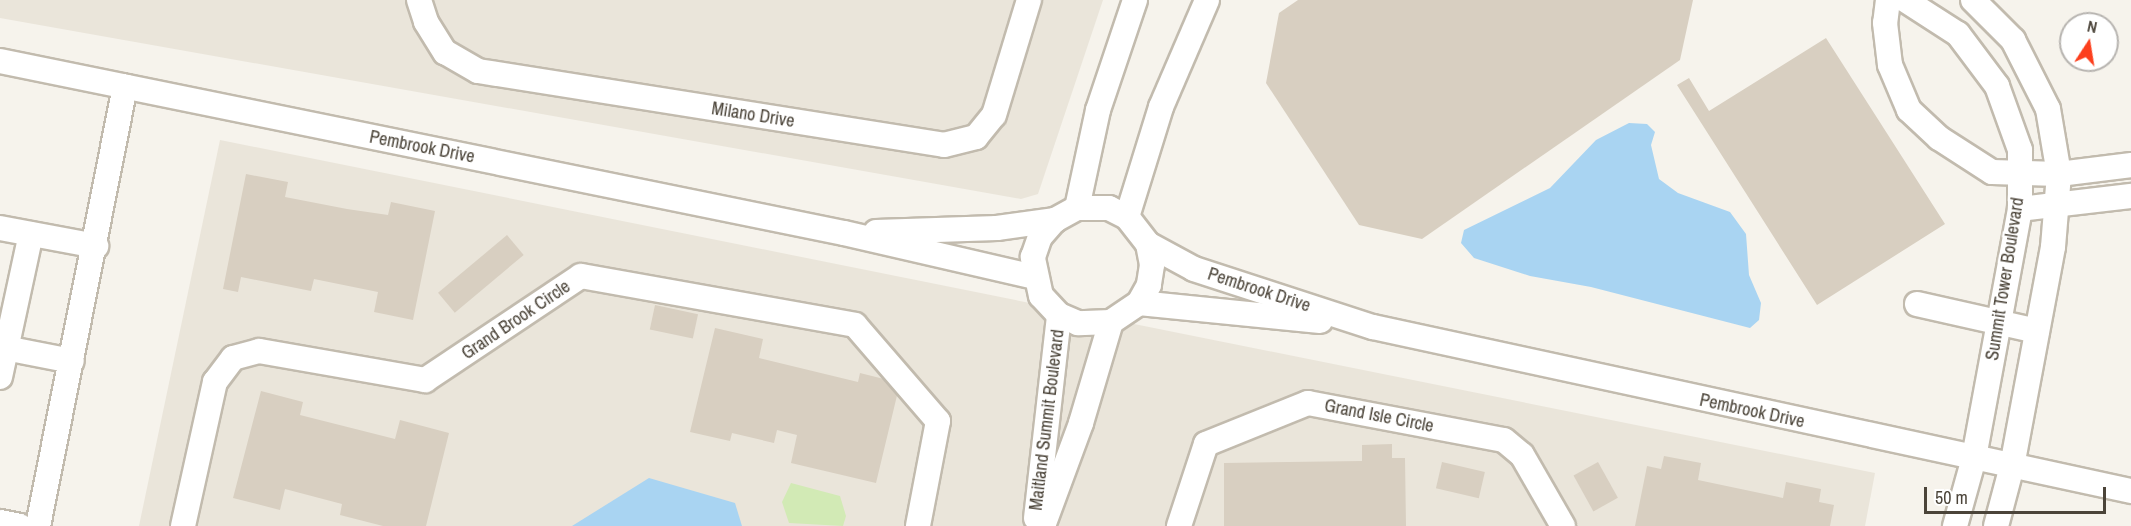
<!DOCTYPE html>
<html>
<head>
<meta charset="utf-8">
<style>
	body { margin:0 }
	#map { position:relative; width:2131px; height:526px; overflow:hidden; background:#f6f3ec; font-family:"Archivo Narrow",sans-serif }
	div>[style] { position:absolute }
	.residential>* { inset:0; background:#eae5da }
	.green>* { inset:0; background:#d2eab5 }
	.water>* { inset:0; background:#a9d4f2 }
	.building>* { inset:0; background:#d8cfc1; transform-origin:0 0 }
	.roads { filter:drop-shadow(2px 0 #c2bbae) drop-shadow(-2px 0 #c2bbae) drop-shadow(0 2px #c2bbae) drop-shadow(0 -2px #c2bbae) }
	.minor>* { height:24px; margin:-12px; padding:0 12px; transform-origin:12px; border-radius:12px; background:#fff }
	span { translate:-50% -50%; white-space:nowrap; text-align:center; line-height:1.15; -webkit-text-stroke:4.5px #fff; paint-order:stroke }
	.street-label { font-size:18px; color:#4b4439 }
	.north { position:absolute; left:2059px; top:12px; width:60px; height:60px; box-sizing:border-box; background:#fff; border:2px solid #b7b4b0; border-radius:50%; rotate:12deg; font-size:16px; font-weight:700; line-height:24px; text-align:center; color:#4b4439 }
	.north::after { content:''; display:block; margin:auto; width:21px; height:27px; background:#fc3f1d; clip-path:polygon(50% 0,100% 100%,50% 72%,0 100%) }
	.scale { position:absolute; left:1924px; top:487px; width:182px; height:27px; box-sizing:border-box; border:3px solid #4b4439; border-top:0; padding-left:8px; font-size:18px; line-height:21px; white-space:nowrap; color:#4b4439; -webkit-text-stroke:4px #fff; paint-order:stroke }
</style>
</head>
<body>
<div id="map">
	<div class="residential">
		<i style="clip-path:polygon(0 0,1103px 0,1038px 194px,1021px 199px,0 18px)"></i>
		<i style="clip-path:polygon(220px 140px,1875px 473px,1865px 526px,139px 526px)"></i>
	</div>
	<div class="green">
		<i style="clip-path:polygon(791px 483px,840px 496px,846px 516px,843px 526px,789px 523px,782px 502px)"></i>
	</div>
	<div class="water">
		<i style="clip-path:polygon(1629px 123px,1647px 124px,1655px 132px,1651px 145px,1659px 179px,1678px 193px,1730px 212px,1746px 234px,1749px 275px,1761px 303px,1759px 320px,1750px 328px,1591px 287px,1530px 276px,1474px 258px,1461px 243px,1464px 230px,1550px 188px,1596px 140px)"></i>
		<i style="clip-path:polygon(649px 478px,735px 503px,742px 526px,572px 526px)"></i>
	</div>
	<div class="building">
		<i style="clip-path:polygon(1298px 0,1693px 0,1680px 60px,1422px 239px,1359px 225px,1266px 83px,1279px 13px)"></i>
		<i style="clip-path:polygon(1826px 38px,1945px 224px,1817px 305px,1677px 85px,1689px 78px,1709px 111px)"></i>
		<i style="clip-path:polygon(246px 174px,288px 182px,285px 197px,347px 209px,388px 215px,391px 202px,435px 211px,413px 320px,374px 312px,378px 292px,314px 279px,311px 291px,241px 277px,238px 292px,223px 289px)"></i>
		<i style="left:507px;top:235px;width:26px;height:90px;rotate:50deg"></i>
		<i style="left:655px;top:305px;width:44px;height:25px;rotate:12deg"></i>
		<i style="clip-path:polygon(715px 328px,763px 339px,759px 358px,858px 382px,860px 373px,900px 383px,876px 483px,791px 463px,797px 435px,777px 430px,774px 443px,732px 433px,730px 441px,690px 432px)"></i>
		<i style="clip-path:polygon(261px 391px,303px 402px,300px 415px,395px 439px,400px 420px,449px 433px,426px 526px,383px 526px,340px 515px,342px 504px,285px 489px,280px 510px,233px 498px)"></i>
		<i style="clip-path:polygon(1392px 444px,1392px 458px,1405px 458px,1406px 526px,1224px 526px,1224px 463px,1362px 461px,1362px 445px)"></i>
		<i style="clip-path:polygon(1664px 456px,1701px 463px,1698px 480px,1783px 498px,1786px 482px,1821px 489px,1819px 502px,1834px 505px,1830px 526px,1635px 526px,1647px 466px,1661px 469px)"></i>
		<i style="left:1442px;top:462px;width:44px;height:27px;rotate:13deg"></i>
		<i style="left:1598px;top:462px;width:41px;height:28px;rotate:61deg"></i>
	</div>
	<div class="roads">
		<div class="minor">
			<i style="left:419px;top:0;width:23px;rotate:72deg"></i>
			<i style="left:426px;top:22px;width:36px;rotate:58deg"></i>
			<i style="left:445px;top:52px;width:38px;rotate:30deg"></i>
			<i style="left:478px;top:71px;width:472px;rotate:9deg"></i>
			<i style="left:944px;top:145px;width:33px;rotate:-14deg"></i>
			<i style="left:976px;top:137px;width:28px;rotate:-51deg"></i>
			<i style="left:994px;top:115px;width:120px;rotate:-73.1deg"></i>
			<i style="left:1888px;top:0;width:23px;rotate:97deg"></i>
			<i style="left:1885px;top:23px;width:42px;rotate:83.2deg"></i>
			<i style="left:1890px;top:65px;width:49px;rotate:67.1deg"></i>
			<i style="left:1909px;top:110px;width:41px;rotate:43deg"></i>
			<i style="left:1939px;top:138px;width:63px;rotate:32.7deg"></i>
			<i style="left:1992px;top:172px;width:67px;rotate:1.7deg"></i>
			<i style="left:2059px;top:174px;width:73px;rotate:-7.1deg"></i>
			<i style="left:1905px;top:0;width:63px;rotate:32.7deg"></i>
			<i style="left:1958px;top:34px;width:65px;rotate:53.1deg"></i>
			<i style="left:1997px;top:86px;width:68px;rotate:70.2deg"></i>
			<i style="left:2020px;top:150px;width:59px;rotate:90deg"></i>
			<i style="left:2020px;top:209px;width:253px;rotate:100.5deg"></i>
			<i style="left:1974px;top:458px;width:71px;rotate:105.6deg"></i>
			<i style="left:1973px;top:0;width:57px;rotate:45deg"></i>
			<i style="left:2013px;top:40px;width:77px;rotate:63.1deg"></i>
			<i style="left:2048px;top:109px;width:66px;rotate:80.4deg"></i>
			<i style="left:2059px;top:174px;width:73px;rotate:94.7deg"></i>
			<i style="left:2053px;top:247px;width:223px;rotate:100.6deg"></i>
			<i style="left:2012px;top:466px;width:62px;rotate:104.9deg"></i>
			<i style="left:0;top:61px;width:861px;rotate:11.52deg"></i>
			<i style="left:844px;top:233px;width:195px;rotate:13deg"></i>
			<i style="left:1077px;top:208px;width:100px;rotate:-77.9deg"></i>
			<i style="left:1098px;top:110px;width:116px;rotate:-71.4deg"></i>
			<i style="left:2020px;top:209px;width:112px;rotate:-6.7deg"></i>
			<i style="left:1127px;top:217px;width:115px;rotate:-72.8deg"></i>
			<i style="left:1161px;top:107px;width:116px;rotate:-66.7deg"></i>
			<i style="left:0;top:228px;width:98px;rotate:10.6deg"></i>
			<i style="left:876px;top:232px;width:121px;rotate:-1.9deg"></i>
			<i style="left:997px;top:228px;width:59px;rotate:-7.9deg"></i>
			<i style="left:1148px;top:244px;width:21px;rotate:79deg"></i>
			<i style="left:1152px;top:265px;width:20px;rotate:99deg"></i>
			<i style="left:1149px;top:285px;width:21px;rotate:119deg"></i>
			<i style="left:1139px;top:303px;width:34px;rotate:146deg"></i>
			<i style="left:1111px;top:322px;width:33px;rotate:178deg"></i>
			<i style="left:1078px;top:323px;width:21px;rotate:-157deg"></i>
			<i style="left:1059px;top:315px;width:26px;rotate:-133deg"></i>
			<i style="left:1041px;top:296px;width:40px;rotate:-102deg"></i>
			<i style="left:1033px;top:257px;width:21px;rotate:-71deg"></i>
			<i style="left:1040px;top:237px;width:23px;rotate:-49deg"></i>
			<i style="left:1055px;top:220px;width:25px;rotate:-29deg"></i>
			<i style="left:1077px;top:208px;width:32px"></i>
			<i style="left:1109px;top:208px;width:20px;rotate:27deg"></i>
			<i style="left:1127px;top:217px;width:34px;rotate:52deg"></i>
			<i style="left:1148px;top:244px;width:52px;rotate:28.5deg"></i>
			<i style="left:1194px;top:269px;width:188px;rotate:18deg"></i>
			<i style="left:1373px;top:327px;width:776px;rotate:12.21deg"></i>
			<i style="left:1139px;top:303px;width:182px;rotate:5.7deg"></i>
			<i style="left:1917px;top:304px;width:123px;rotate:12.7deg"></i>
			<i style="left:0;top:347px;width:73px;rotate:11deg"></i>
			<i style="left:0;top:377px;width:146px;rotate:-77.8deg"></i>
			<i style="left:1036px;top:518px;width:204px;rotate:-83.5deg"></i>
			<i style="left:0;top:522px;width:20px;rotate:11deg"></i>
			<i style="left:38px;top:526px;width:448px;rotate:-78.8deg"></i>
			<i style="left:183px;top:526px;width:148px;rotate:-77.5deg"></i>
			<i style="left:215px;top:382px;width:30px;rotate:-53deg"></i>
			<i style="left:233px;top:358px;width:27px;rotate:-15deg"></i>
			<i style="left:259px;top:351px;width:169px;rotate:9.9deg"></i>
			<i style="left:425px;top:380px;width:187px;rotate:-33.7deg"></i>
			<i style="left:581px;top:276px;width:278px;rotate:10.1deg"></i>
			<i style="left:855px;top:325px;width:127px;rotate:49.2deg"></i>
			<i style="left:938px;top:421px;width:107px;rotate:100.8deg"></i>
			<i style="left:1043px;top:526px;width:110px;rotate:-69.7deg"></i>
			<i style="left:1081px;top:423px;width:105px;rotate:-73.5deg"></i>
			<i style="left:1179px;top:526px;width:86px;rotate:-71.8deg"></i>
			<i style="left:1206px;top:444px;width:110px;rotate:-21.9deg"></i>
			<i style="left:1308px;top:403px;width:199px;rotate:10.7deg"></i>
			<i style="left:1504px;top:440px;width:23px;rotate:40deg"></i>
			<i style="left:1522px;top:455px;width:82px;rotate:60deg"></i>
		</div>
	</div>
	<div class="street-label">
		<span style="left:753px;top:115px;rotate:9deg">Milano Drive</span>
		<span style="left:422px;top:147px;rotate:11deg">Pembrook Drive</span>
		<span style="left:2005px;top:279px;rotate:-81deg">Summit Tower Boulevard</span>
		<span style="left:1259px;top:290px;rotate:18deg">Pembrook Drive</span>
		<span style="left:516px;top:320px;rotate:-34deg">Grand Brook Circle</span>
		<span style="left:1752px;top:411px;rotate:12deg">Pembrook Drive</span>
		<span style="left:1379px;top:416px;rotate:11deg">Grand Isle Circle</span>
		<span style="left:1047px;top:420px;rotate:-83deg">Maitland Summit Boulevard</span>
	</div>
	<div class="north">N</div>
	<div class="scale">50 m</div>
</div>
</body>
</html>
